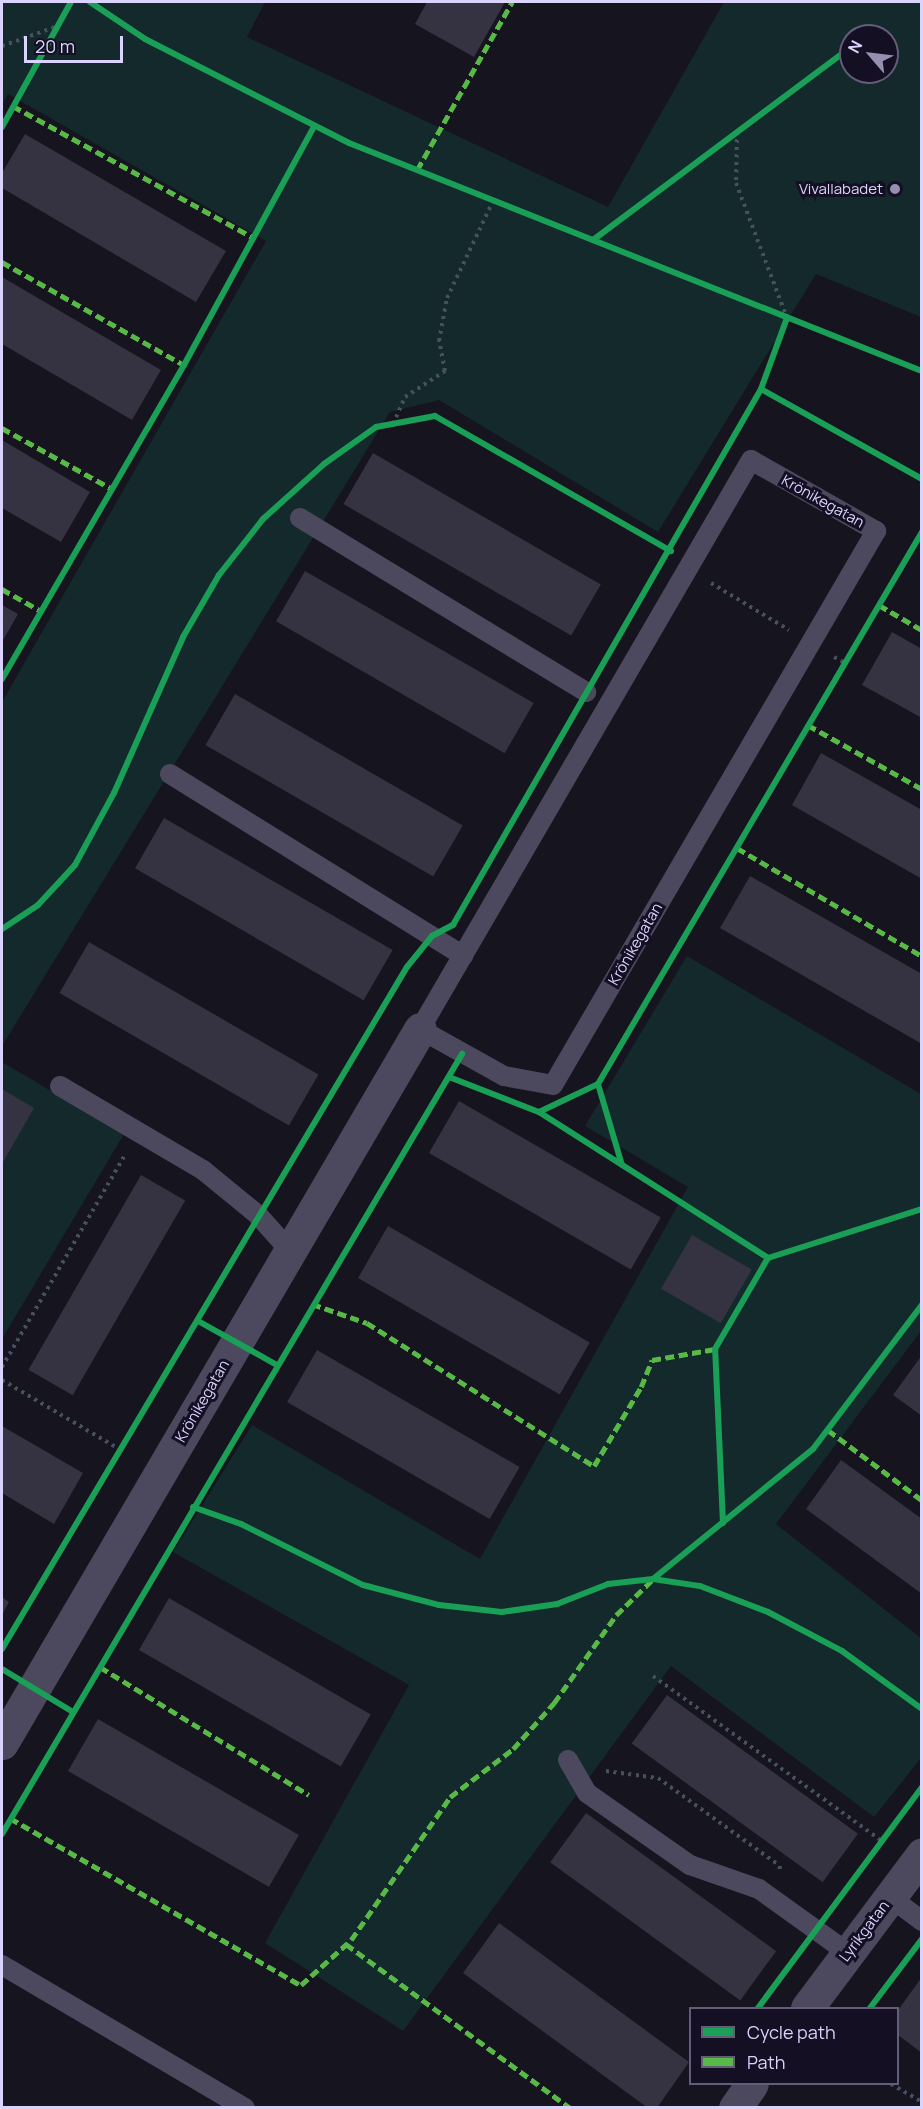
<!DOCTYPE html>
<html>
<head>
<meta charset="utf-8">
<style>
	body { margin:0 }
	#map { position:relative; width:923px; height:2109px; overflow:hidden; background:#16141e; font-family:Manrope,sans-serif }
	div>[style] { position:absolute }
	.green>* { inset:0; background:#13292b }
	.building>* { inset:0; background:#353241; transform-origin:0 0 }
	.path>* { height:4px; margin-top:-2px; transform-origin:0; background:repeating-linear-gradient(90deg,#46515f 0 3px,transparent 0 7.5px) }
	.service>* { height:20px; margin:-10px; padding:0 10px; transform-origin:10px; border-radius:10px; background:#4c495f }
	.minor>* { height:33px; margin:-16.5px; padding:0 16.5px; transform-origin:16.5px; border-radius:16.5px; background:#4c495f }
	.quiet>* { height:4.5px; margin-top:-2.25px; transform-origin:0; background:repeating-linear-gradient(90deg,#58b947 0 9px,transparent 0 13.5px) }
	.cycleway>* { height:6px; margin:-3px; padding:0 3px; transform-origin:3px; border-radius:3px; background:#1a9f57 }
	.dots>* { width:16px; height:16px; translate:-50% -50%; box-sizing:border-box; border:3px solid #140f23; border-radius:50% }
	span { translate:-50% -50%; white-space:nowrap; text-align:center; line-height:1.15; -webkit-text-stroke:6px #140f23; paint-order:stroke }
	.poi-label { font-size:15px; color:#dad3fd }
	.right { translate:-100% -50%; text-align:right }
	.street-label { font-size:15px; color:#dad3fd }
	.frame { position:absolute; inset:0; border:3px solid #dad3fd; pointer-events:none }
	.legend { position:absolute; left:689px; top:2007px; width:210px; height:78px; box-sizing:border-box; background:#140f23; border:2px solid #635d7a; margin:0; padding:8px 10px; list-style:none; font-size:18px; color:#dad3fd }
	.legend li { display:flex; align-items:center; gap:12px; height:30px }
	.legend b { width:30px; border:2px solid #635d7a }
	.north { position:absolute; left:839px; top:24px; width:60px; height:60px; box-sizing:border-box; background:#140f23; border:2px solid #635d7a; border-radius:50%; rotate:298deg; font-size:16px; font-weight:700; line-height:24px; text-align:center; color:#dad3fd }
	.north::after { content:''; display:block; margin:auto; width:21px; height:27px; background:#9590af; clip-path:polygon(50% 0,100% 100%,50% 72%,0 100%) }
	.scale { position:absolute; left:24px; top:36px; width:99px; height:27px; box-sizing:border-box; border:3px solid #dad3fd; border-top:0; padding-left:8px; font-size:18px; line-height:21px; white-space:nowrap; color:#dad3fd; -webkit-text-stroke:4px #140f23; paint-order:stroke }
</style>
</head>
<body>
<div id="map">
	<div class="green">
		<i style="clip-path:polygon(evenodd,2px 2px,265px 2px,247px 37px,608px 207px,724px 2px,921px 2px,921px 317px,816px 274px,658px 532px,439px 400px,390px 412px,2px 1046px,2px 702px,266px 241px,8px 94px,2px 105px,2px 2px,851px 36px,887px 36px,887px 72px,851px 72px,851px 36px)"></i>
		<i style="clip-path:polygon(687px 956px,921px 1094px,921px 1331px,776px 1524px,921px 1638px,921px 1758px,874px 1817px,671px 1666px,403px 2031px,265px 1943px,409px 1685px,173px 1552px,252px 1425px,480px 1559px,688px 1187px,585px 1126px)"></i>
		<i style="clip-path:polygon(2px 1062px,124px 1134px,2px 1339px)"></i>
	</div>
	<div class="building">
		<i style="clip-path:polygon(427px 2px,505px 2px,474px 57px,415px 24px)"></i>
		<i style="clip-path:polygon(25px 134px,226px 251px,196px 302px,2px 188px,2px 173px)"></i>
		<i style="clip-path:polygon(2px 277px,161px 370px,132px 420px,2px 344px)"></i>
		<i style="clip-path:polygon(2px 440px,90px 492px,61px 542px,2px 508px)"></i>
		<i style="left:373px;top:453px;width:263px;height:59px;rotate:30deg"></i>
		<i style="left:305px;top:571px;width:264px;height:58px;rotate:30deg"></i>
		<i style="clip-path:polygon(2px 605px,18px 614px,2px 642px)"></i>
		<i style="clip-path:polygon(892px 632px,922px 649px,922px 718px,862px 685px)"></i>
		<i style="left:235px;top:694px;width:263px;height:59px;rotate:30deg"></i>
		<i style="clip-path:polygon(821px 753px,922px 810px,922px 879px,792px 805px)"></i>
		<i style="left:164px;top:818px;width:264px;height:58px;rotate:30deg"></i>
		<i style="clip-path:polygon(750px 876px,922px 974px,922px 1044px,720px 928px)"></i>
		<i style="left:89px;top:942px;width:265px;height:59px;rotate:30deg"></i>
		<i style="clip-path:polygon(2px 1089px,34px 1108px,2px 1164px)"></i>
		<i style="left:459px;top:1101px;width:233px;height:60px;rotate:30deg"></i>
		<i style="left:141px;top:1175px;width:51px;height:225px;rotate:30deg"></i>
		<i style="left:388px;top:1226px;width:233px;height:60px;rotate:30deg"></i>
		<i style="left:692px;top:1235px;width:69px;height:62px;rotate:30deg"></i>
		<i style="left:317px;top:1350px;width:234px;height:60px;rotate:30deg"></i>
		<i style="clip-path:polygon(922px 1355px,922px 1416px,893px 1395px)"></i>
		<i style="clip-path:polygon(2px 1426px,83px 1473px,54px 1524px,2px 1493px)"></i>
		<i style="clip-path:polygon(841px 1460px,922px 1519px,922px 1594px,806px 1509px)"></i>
		<i style="clip-path:polygon(2px 1597px,9px 1602px,2px 1615px)"></i>
		<i style="left:169px;top:1598px;width:233px;height:60px;rotate:30deg"></i>
		<i style="left:667px;top:1695px;width:236px;height:60px;rotate:36deg"></i>
		<i style="left:98px;top:1719px;width:232px;height:60px;rotate:30deg"></i>
		<i style="left:586px;top:1813px;width:235px;height:61px;rotate:36deg"></i>
		<i style="clip-path:polygon(499px 1923px,689px 2062px,657px 2108px,648px 2108px,463px 1973px)"></i>
		<i style="clip-path:polygon(922px 1977px,922px 2053px,898px 2035px,898px 2010px)"></i>
	</div>
	<div class="path">
		<i style="left:2px;top:46px;width:59px;rotate:-19.7deg"></i>
		<i style="left:737px;top:132px;width:51px;rotate:91.1deg"></i>
		<i style="left:736px;top:183px;width:144px;rotate:69.3deg"></i>
		<i style="left:393px;top:424px;width:30px;rotate:-66deg"></i>
		<i style="left:405px;top:397px;width:48px;rotate:-33deg"></i>
		<i style="left:445px;top:371px;width:31px;rotate:-101deg"></i>
		<i style="left:439px;top:341px;width:44px;rotate:-79.5deg"></i>
		<i style="left:447px;top:298px;width:107px;rotate:-64.6deg"></i>
		<i style="left:711px;top:583px;width:91px;rotate:31.1deg"></i>
		<i style="left:834px;top:657px;width:13px;rotate:29deg"></i>
		<i style="left:2px;top:1367px;width:245px;rotate:-59.9deg"></i>
		<i style="left:2px;top:1380px;width:136px;rotate:30.5deg"></i>
		<i style="left:653px;top:1676px;width:282px;rotate:35.8deg"></i>
		<i style="left:606px;top:1771px;width:52px;rotate:7.7deg"></i>
		<i style="left:658px;top:1778px;width:150px;rotate:35.8deg"></i>
		<i style="left:780px;top:1866px;width:6px;rotate:99deg"></i>
		<i style="left:891px;top:2084px;width:36px;rotate:30deg"></i>
	</div>
	<div class="service">
		<i style="left:751px;top:460px;width:144px;rotate:29.6deg"></i>
		<i style="left:876px;top:531px;width:641px;rotate:120.24deg"></i>
		<i style="left:553px;top:1085px;width:50px;rotate:-169.6deg"></i>
		<i style="left:504px;top:1076px;width:96px;rotate:-150.8deg"></i>
		<i style="left:420px;top:1029px;width:658px;rotate:-59.81deg"></i>
		<i style="left:300px;top:518px;width:335px;rotate:31.3deg"></i>
		<i style="left:170px;top:774px;width:345px;rotate:31.8deg"></i>
		<i style="left:60px;top:1086px;width:166px;rotate:30.4deg"></i>
		<i style="left:203px;top:1170px;width:71px;rotate:39.3deg"></i>
		<i style="left:258px;top:1215px;width:48px;rotate:48.4deg"></i>
		<i style="left:568px;top:1760px;width:38px;rotate:60deg"></i>
		<i style="left:587px;top:1793px;width:126px;rotate:35deg"></i>
		<i style="left:690px;top:1865px;width:73px;rotate:19.2deg"></i>
		<i style="left:759px;top:1889px;width:110px;rotate:35.7deg"></i>
		<i style="left:890px;top:1897px;width:40px;rotate:37deg"></i>
		<i style="left:2px;top:1965px;width:282px;rotate:30.5deg"></i>
	</div>
	<div class="minor">
		<i style="left:2px;top:1743px;width:827px;rotate:-59.65deg"></i>
		<i style="left:807px;top:2008px;width:192px;rotate:-53.2deg"></i>
		<i style="left:735px;top:2108px;width:29px;rotate:-55deg"></i>
	</div>
	<div class="quiet">
		<i style="left:13px;top:106px;width:275px;rotate:28.7deg"></i>
		<i style="left:417px;top:170px;width:193px;rotate:-60.5deg"></i>
		<i style="left:2px;top:262px;width:209px;rotate:29.5deg"></i>
		<i style="left:2px;top:428px;width:126px;rotate:29deg"></i>
		<i style="left:2px;top:589px;width:45px;rotate:29.4deg"></i>
		<i style="left:879px;top:605px;width:50px;rotate:30.2deg"></i>
		<i style="left:808px;top:725px;width:131px;rotate:29.3deg"></i>
		<i style="left:737px;top:848px;width:214px;rotate:30.3deg"></i>
		<i style="left:312px;top:1304px;width:58px;rotate:19.1deg"></i>
		<i style="left:367px;top:1323px;width:268px;rotate:32.2deg"></i>
		<i style="left:594px;top:1466px;width:92px;rotate:-59.3deg"></i>
		<i style="left:641px;top:1387px;width:29px;rotate:-68deg"></i>
		<i style="left:652px;top:1360px;width:64px;rotate:-9.9deg"></i>
		<i style="left:828px;top:1430px;width:117px;rotate:36.7deg"></i>
		<i style="left:100px;top:1667px;width:245px;rotate:31.5deg"></i>
		<i style="left:10px;top:1818px;width:336px;rotate:29.9deg"></i>
		<i style="left:301px;top:1985px;width:67px;rotate:-42deg"></i>
		<i style="left:351px;top:1940px;width:174px;rotate:-55.3deg"></i>
		<i style="left:450px;top:1797px;width:79px;rotate:-37.3deg"></i>
		<i style="left:513px;top:1749px;width:62px;rotate:-48.3deg"></i>
		<i style="left:554px;top:1703px;width:108px;rotate:-54.8deg"></i>
		<i style="left:616px;top:1615px;width:52px;rotate:-44.2deg"></i>
		<i style="left:346px;top:1944px;width:278px;rotate:36.2deg"></i>
	</div>
	<div class="cycleway">
		<i style="left:90px;top:2px;width:66px;rotate:33.9deg"></i>
		<i style="left:145px;top:39px;width:229px;rotate:27deg"></i>
		<i style="left:349px;top:143px;width:617px;rotate:21.7deg"></i>
		<i style="left:2px;top:127px;width:143px;rotate:-61.1deg"></i>
		<i style="left:593px;top:240px;width:322px;rotate:-36.8deg"></i>
		<i style="left:761px;top:389px;width:184px;rotate:29.2deg"></i>
		<i style="left:2px;top:679px;width:363px;rotate:-59.9deg"></i>
		<i style="left:184px;top:365px;width:271px;rotate:-61.4deg"></i>
		<i style="left:2px;top:929px;width:43px;rotate:-33.7deg"></i>
		<i style="left:38px;top:905px;width:54px;rotate:-47.2deg"></i>
		<i style="left:75px;top:865px;width:82px;rotate:-61.6deg"></i>
		<i style="left:114px;top:793px;width:171px;rotate:-66.1deg"></i>
		<i style="left:183px;top:637px;width:72px;rotate:-59.9deg"></i>
		<i style="left:219px;top:575px;width:71px;rotate:-51.8deg"></i>
		<i style="left:263px;top:519px;width:82px;rotate:-42deg"></i>
		<i style="left:324px;top:464px;width:64px;rotate:-35.4deg"></i>
		<i style="left:376px;top:427px;width:60px;rotate:-10.6deg"></i>
		<i style="left:435px;top:416px;width:272px;rotate:29.8deg"></i>
		<i style="left:449px;top:1077px;width:97px;rotate:21.3deg"></i>
		<i style="left:539px;top:1112px;width:272px;rotate:32.5deg"></i>
		<i style="left:768px;top:1258px;width:162px;rotate:-17.7deg"></i>
		<i style="left:598px;top:1084px;width:84px;rotate:73.5deg"></i>
		<i style="left:539px;top:1112px;width:65px;rotate:-25.4deg"></i>
		<i style="left:598px;top:1084px;width:640px;rotate:-59.59deg"></i>
		<i style="left:198px;top:1321px;width:90px;rotate:29.1deg"></i>
		<i style="left:193px;top:1507px;width:51px;rotate:19.5deg"></i>
		<i style="left:241px;top:1524px;width:136px;rotate:26.6deg"></i>
		<i style="left:363px;top:1585px;width:79px;rotate:14.7deg"></i>
		<i style="left:439px;top:1605px;width:63px;rotate:6.3deg"></i>
		<i style="left:502px;top:1612px;width:56px;rotate:-8.3deg"></i>
		<i style="left:557px;top:1604px;width:55px;rotate:-21.4deg"></i>
		<i style="left:608px;top:1584px;width:45px;rotate:-6.3deg"></i>
		<i style="left:653px;top:1579px;width:48px;rotate:8.5deg"></i>
		<i style="left:700px;top:1586px;width:73px;rotate:20.9deg"></i>
		<i style="left:768px;top:1612px;width:84px;rotate:27.8deg"></i>
		<i style="left:842px;top:1651px;width:99px;rotate:35.9deg"></i>
		<i style="left:723px;top:1523px;width:174px;rotate:-92.6deg"></i>
		<i style="left:715px;top:1349px;width:105px;rotate:-59.8deg"></i>
		<i style="left:653px;top:1579px;width:206px;rotate:-39.1deg"></i>
		<i style="left:813px;top:1449px;width:181px;rotate:-52.9deg"></i>
		<i style="left:2px;top:1649px;width:793px;rotate:-59.3deg"></i>
		<i style="left:407px;top:967px;width:40px;rotate:-51deg"></i>
		<i style="left:432px;top:936px;width:24px;rotate:-28deg"></i>
		<i style="left:453px;top:925px;width:618px;rotate:-60.12deg"></i>
		<i style="left:761px;top:389px;width:76px;rotate:-69.9deg"></i>
		<i style="left:2px;top:1669px;width:83px;rotate:31.2deg"></i>
		<i style="left:2px;top:1834px;width:906px;rotate:-59.47deg"></i>
		<i style="left:758px;top:2008px;width:275px;rotate:-53.4deg"></i>
		<i style="left:870px;top:2008px;width:86px;rotate:-53deg"></i>
	</div>
	<div class="dots">
		<i style="left:895px;top:189px;background:#9590af"></i>
	</div>
	<div class="poi-label">
		<span class="right" style="left:883px;top:189px">Vivallabadet</span>
	</div>
	<div class="street-label">
		<span style="left:823px;top:501px;rotate:29deg">Krönikegatan</span>
		<span style="left:635px;top:944px;rotate:-60deg">Krönikegatan</span>
		<span style="left:202px;top:1401px;rotate:-60deg">Krönikegatan</span>
		<span style="left:864px;top:1931px;rotate:-53deg">Lyrikgatan</span>
	</div>
	<div class="frame"></div>
	<ul class="legend">
	<li><b style="height:8px;background:#1a9f57"></b>Cycle path</li>
	<li><b style="height:8px;background:#58b947"></b>Path</li>
	</ul>
	<div class="north">N</div>
	<div class="scale">20 m</div>
</div>
</body>
</html>
